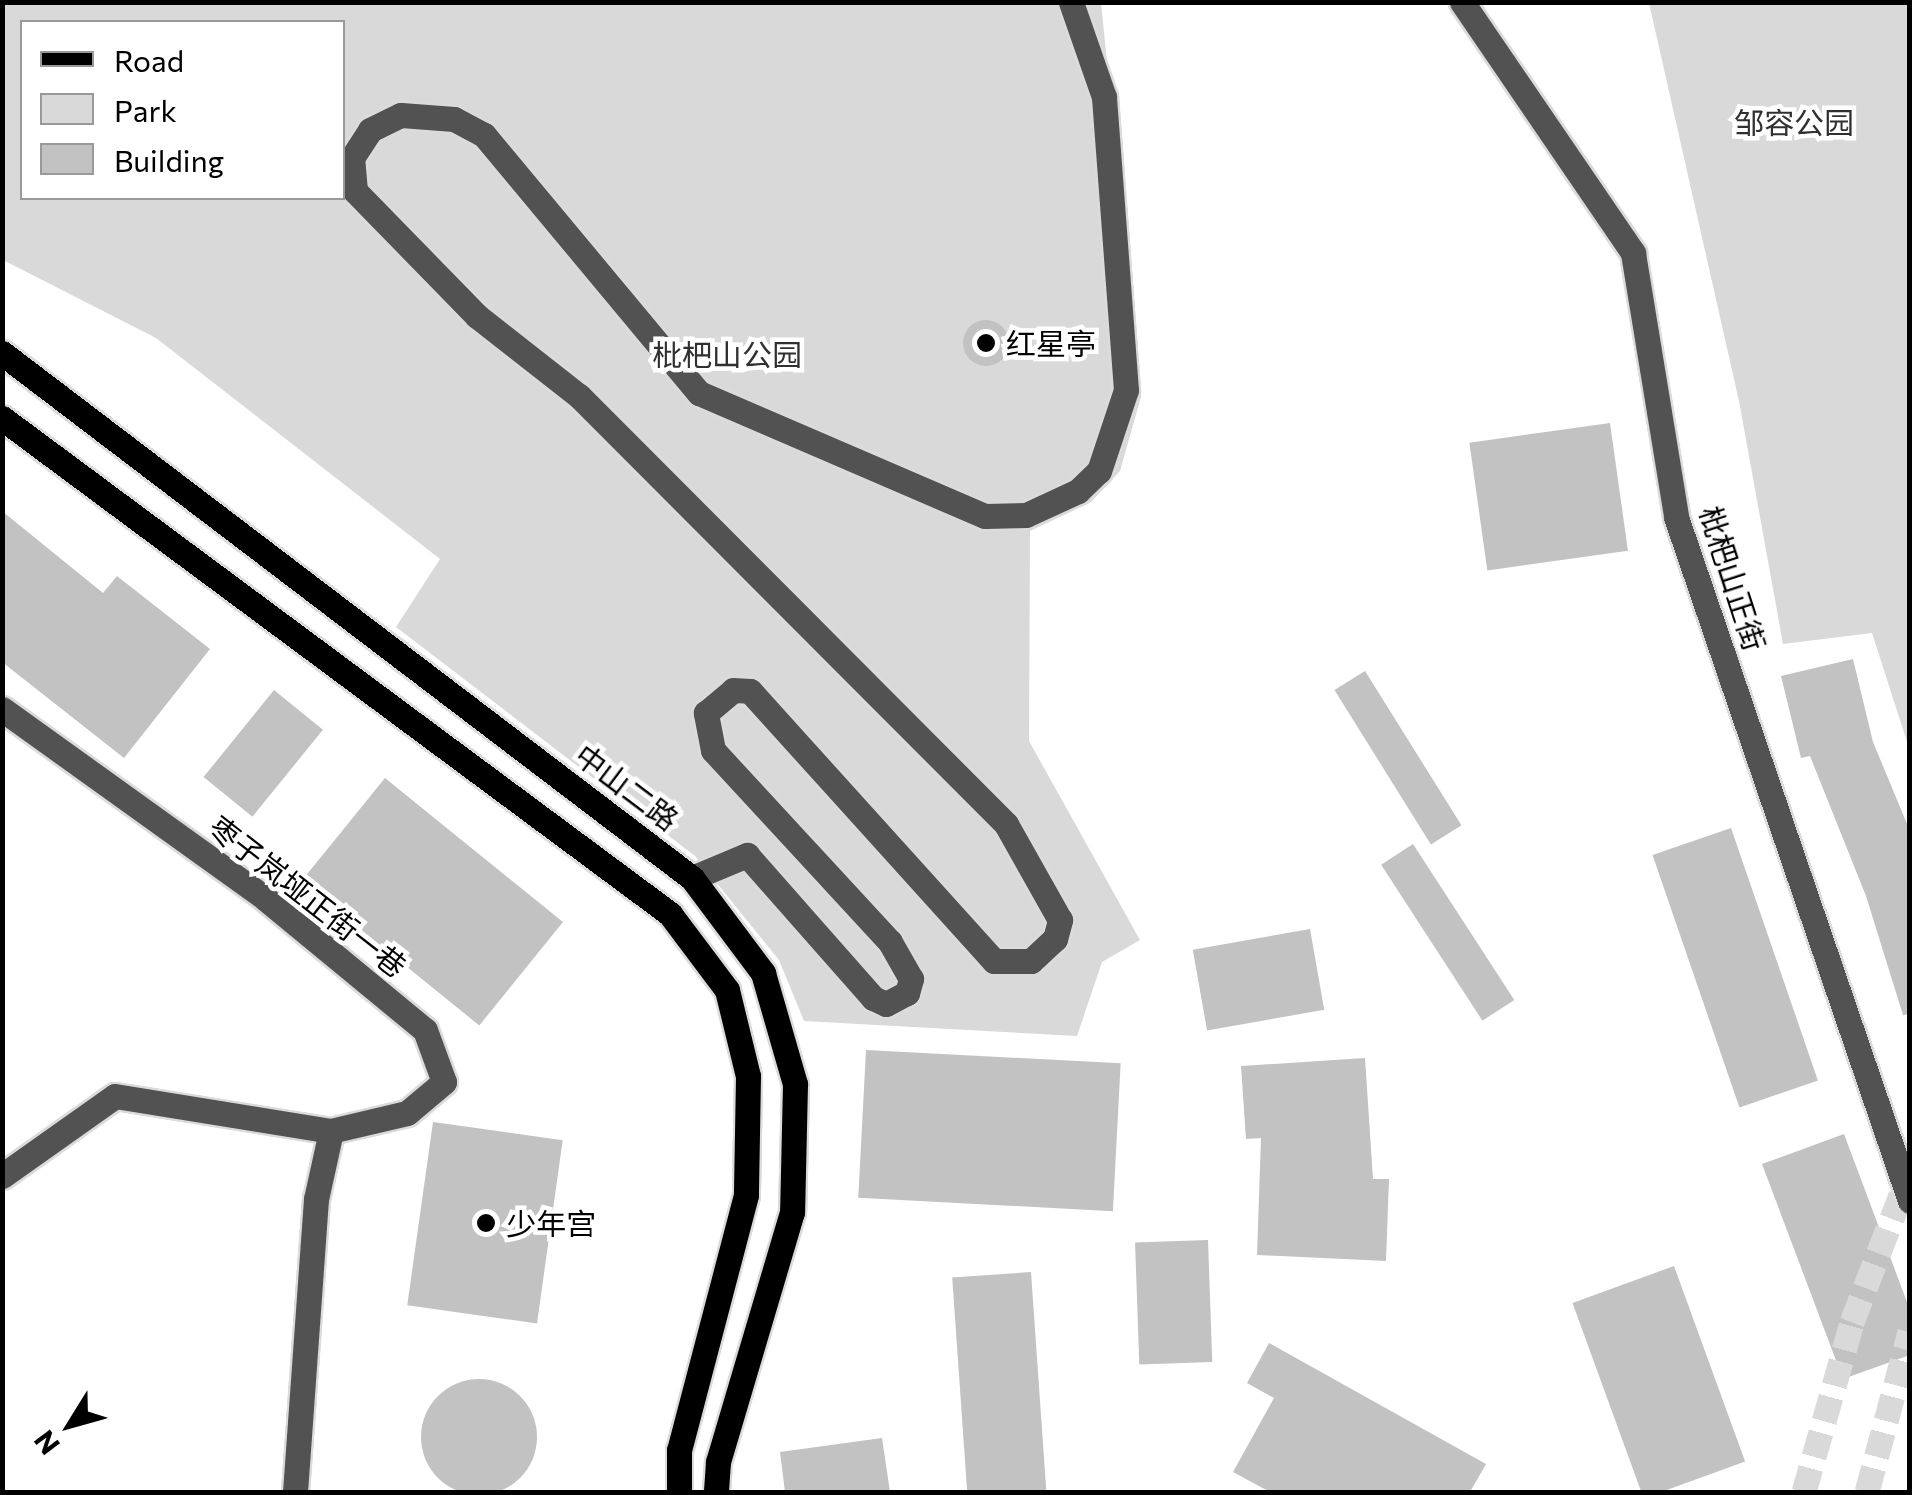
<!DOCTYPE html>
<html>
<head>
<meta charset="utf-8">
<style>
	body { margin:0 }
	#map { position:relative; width:1912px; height:1495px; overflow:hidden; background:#fff; font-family:Commissioner,"Noto Sans SC",sans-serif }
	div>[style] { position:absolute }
	.green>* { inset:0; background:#d9d9d9 }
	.building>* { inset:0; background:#c2c2c2; transform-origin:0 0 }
	.round { border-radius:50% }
	.major-tunnel>* { height:25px; margin-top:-12.5px; transform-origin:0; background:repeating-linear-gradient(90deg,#d9d9d9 0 25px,transparent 0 37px) }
	.roads { filter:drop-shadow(2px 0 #dbdbdb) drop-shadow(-2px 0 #dbdbdb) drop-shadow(0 2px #dbdbdb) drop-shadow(0 -2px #dbdbdb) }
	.minor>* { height:25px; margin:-12.5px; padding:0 12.5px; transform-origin:12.5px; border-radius:12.5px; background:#525252 }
	.major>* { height:25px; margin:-12.5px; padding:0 12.5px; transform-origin:12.5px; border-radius:12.5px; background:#000 }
	.dots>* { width:28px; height:28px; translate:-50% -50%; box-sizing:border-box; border:5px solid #fff; border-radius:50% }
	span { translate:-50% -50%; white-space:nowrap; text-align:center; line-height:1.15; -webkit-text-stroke:9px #fff; paint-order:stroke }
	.park-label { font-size:30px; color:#303030 }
	.poi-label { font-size:30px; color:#000 }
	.left { translate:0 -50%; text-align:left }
	.street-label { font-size:30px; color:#000 }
	.frame { position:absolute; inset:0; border:5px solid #000; pointer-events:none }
	.legend { position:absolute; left:20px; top:20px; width:325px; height:180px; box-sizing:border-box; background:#fff; border:2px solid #999; margin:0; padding:12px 18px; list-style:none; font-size:30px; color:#000 }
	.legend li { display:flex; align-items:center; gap:20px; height:50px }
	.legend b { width:50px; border:2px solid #999 }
	.north { position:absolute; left:20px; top:1375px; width:100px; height:100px; -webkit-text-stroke:8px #fff; paint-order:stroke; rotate:233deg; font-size:28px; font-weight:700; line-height:40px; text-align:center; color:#000 }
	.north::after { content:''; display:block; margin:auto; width:35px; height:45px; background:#000; clip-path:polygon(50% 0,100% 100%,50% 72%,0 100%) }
</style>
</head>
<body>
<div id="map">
	<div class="green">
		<i style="clip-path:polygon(evenodd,2px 3px,1101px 3px,1141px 397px,1120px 471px,1091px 502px,1030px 531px,1029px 741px,1140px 940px,1102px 962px,1077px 1036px,804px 1021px,779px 960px,695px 856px,396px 627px,440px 559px,156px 338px,3px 260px,2px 3px,22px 22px,342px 22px,342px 198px,22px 198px,22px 22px)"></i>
		<i style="clip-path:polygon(1649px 3px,1909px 3px,1909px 748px,1872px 633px,1783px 644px,1739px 401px)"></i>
	</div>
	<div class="building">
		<i class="round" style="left:963px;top:320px;width:46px;height:46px"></i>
		<i style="left:1610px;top:423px;width:129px;height:142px;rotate:82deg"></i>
		<i style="clip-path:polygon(2px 511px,103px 593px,117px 576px,210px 649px,124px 758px,2px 662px)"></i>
		<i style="clip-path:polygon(1853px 659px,1873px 742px,1910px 831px,1910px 1014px,1903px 1015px,1866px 896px,1810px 756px,1801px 758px,1781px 676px)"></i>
		<i style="left:1365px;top:671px;width:182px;height:36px;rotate:58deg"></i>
		<i style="left:274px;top:690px;width:63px;height:112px;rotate:39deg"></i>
		<i style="left:385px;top:778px;width:229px;height:133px;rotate:39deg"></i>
		<i style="left:1731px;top:828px;width:267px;height:83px;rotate:71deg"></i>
		<i style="left:1413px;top:844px;width:186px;height:38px;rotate:57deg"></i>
		<i style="left:1310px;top:929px;width:82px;height:119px;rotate:80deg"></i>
		<i style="left:866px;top:1050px;width:255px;height:148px;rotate:3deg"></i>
		<i style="clip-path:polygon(1365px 1058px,1373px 1179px,1389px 1179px,1386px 1261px,1257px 1255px,1261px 1138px,1246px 1139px,1241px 1066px)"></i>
		<i style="left:433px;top:1122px;width:131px;height:185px;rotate:8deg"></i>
		<i style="clip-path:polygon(1844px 1134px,1910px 1310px,1910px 1355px,1843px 1379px,1762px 1164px)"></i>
		<i style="left:1208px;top:1240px;width:122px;height:73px;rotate:88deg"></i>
		<i style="left:1674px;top:1266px;width:208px;height:108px;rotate:70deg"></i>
		<i style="left:1031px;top:1272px;width:221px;height:79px;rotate:86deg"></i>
		<i style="clip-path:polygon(1269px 1343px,1486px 1464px,1470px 1492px,1270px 1492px,1233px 1472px,1274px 1398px,1247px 1383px)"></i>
		<i class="round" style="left:421px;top:1379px;width:116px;height:116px"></i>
		<i style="clip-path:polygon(882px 1438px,890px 1492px,785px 1492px,780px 1452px)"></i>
	</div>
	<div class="major-tunnel">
		<i style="left:1804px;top:1492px;width:177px;rotate:-74.2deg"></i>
		<i style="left:1852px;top:1322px;width:161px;rotate:-68.9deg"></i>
		<i style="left:1867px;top:1492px;width:166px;rotate:-75deg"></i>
	</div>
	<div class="roads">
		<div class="minor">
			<i style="left:1462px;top:2px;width:304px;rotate:55.7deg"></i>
			<i style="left:1633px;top:253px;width:267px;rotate:80.7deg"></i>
			<i style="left:1676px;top:517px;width:723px;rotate:71.11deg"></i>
			<i style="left:2px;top:709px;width:325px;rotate:35.7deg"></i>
			<i style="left:266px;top:899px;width:206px;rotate:39.5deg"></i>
			<i style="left:425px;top:1030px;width:55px;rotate:69.9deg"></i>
			<i style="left:444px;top:1082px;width:48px;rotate:140deg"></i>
			<i style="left:407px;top:1113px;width:78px;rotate:166.7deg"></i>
			<i style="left:692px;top:878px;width:60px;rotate:-22.7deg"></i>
			<i style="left:747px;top:855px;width:191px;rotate:48.6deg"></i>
			<i style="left:873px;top:998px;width:14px;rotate:25deg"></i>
			<i style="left:886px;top:1004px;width:24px;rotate:-28deg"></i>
			<i style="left:907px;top:993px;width:15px;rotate:-74deg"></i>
			<i style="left:911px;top:979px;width:43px;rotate:-119.6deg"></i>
			<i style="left:890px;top:942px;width:261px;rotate:-132.7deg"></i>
			<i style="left:713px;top:750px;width:38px;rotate:-101deg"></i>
			<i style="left:706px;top:713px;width:35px;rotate:-40deg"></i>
			<i style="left:733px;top:690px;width:17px;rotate:3deg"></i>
			<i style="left:750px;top:691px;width:364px;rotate:47.9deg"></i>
			<i style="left:994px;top:961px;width:37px"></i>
			<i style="left:1031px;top:961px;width:33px;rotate:-43deg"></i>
			<i style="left:1055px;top:939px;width:20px;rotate:-75deg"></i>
			<i style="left:1060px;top:920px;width:110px;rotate:-119.4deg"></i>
			<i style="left:1006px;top:824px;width:605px;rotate:-134.93deg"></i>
			<i style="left:579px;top:396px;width:130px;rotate:-141.9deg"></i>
			<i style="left:477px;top:316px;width:175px;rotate:-134.3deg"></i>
			<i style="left:355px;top:191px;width:33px;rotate:-95deg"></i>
			<i style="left:352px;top:158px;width:33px;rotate:-57deg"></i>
			<i style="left:370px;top:130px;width:34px;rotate:-26deg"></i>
			<i style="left:401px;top:115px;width:53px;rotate:4.3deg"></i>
			<i style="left:454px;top:119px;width:34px;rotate:28deg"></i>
			<i style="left:484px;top:135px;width:336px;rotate:50.2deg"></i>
			<i style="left:699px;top:393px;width:311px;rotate:23.3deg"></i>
			<i style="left:985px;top:516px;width:41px;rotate:-1.4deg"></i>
			<i style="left:1026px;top:515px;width:57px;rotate:-24.8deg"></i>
			<i style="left:1078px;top:491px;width:29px;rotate:-44deg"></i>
			<i style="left:1099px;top:471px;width:85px;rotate:-71.6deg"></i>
			<i style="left:1126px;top:390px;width:294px;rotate:-94.3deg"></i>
			<i style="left:1104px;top:97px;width:101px;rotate:-109.2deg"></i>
			<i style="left:2px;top:1176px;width:138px;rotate:-35.3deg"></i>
			<i style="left:115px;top:1096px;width:219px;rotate:9.2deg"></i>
			<i style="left:331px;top:1131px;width:70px;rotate:102.4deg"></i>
			<i style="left:316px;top:1199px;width:294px;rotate:94.1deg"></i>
		</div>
		<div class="major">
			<i style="left:2px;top:353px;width:867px;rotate:37.27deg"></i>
			<i style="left:692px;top:878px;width:119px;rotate:53.2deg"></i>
			<i style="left:763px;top:973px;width:116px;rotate:73.9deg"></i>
			<i style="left:795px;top:1084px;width:128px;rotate:91.3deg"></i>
			<i style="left:792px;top:1212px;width:261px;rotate:106.5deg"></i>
			<i style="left:718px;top:1462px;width:30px;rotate:94deg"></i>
			<i style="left:2px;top:418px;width:832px;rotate:36.59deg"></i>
			<i style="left:670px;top:914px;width:95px;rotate:53.1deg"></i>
			<i style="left:727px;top:990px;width:89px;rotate:76.3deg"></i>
			<i style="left:748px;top:1076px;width:119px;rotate:91deg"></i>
			<i style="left:746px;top:1195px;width:264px;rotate:104.7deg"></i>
			<i style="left:679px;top:1450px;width:42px;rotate:90deg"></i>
		</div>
	</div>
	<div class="dots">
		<i style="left:986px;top:343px;background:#000"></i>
		<i style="left:486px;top:1223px;background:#000"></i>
	</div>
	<div class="park-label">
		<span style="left:1794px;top:122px">邹容公园</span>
		<span style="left:727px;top:354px">枇杷山公园</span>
	</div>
	<div class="poi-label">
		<span class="left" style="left:1006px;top:343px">红星亭</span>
		<span class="left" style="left:506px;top:1223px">少年宫</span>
	</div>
	<div class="street-label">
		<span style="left:1733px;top:578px;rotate:72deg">枇杷山正街</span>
		<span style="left:627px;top:787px;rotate:37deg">中山二路</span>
		<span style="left:308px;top:896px;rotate:38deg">枣子岚垭正街一巷</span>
	</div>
	<div class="frame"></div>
	<ul class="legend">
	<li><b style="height:12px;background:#000"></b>Road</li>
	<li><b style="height:28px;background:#d9d9d9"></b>Park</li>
	<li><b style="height:28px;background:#c2c2c2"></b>Building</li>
	</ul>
	<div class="north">N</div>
</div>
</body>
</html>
